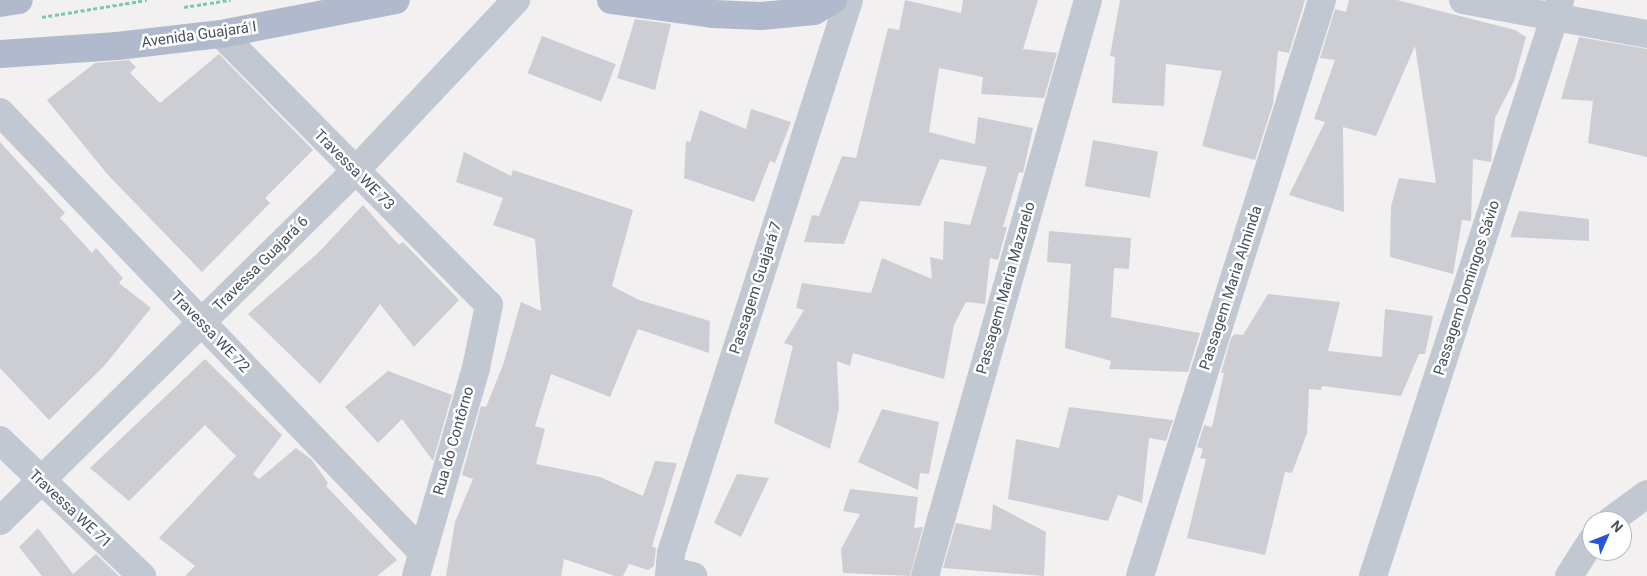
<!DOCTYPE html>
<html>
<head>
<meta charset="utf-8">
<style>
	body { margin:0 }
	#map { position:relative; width:1647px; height:576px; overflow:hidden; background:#f2f0f0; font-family:Roboto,sans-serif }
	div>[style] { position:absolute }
	.building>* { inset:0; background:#cdced4; transform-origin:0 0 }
	.path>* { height:3px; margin-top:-1.5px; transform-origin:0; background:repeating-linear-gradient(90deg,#7ac9af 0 4px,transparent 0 6.5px) }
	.minor>* { height:28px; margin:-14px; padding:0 14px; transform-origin:14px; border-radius:14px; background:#c1c8d1 }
	.major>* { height:28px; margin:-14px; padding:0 14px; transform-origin:14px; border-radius:14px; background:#b1bacd }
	span { translate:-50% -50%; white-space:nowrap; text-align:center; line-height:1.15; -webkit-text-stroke:5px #fff; paint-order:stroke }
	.street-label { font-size:15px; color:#48505c }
	.north { position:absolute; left:1582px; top:511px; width:50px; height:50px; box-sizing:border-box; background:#fff; border:1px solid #b6b9be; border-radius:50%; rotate:46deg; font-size:14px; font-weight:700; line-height:20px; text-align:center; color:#48505c }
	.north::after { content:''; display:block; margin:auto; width:18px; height:22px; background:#2356d9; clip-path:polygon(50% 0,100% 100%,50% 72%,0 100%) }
</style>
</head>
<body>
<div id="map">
	<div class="building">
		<i style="clip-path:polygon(905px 0,961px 13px,963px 0,1038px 0,1023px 49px,1057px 53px,1044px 98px,981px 94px,983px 77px,939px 68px,929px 132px,975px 144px,978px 117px,1033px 128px,1023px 173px,1019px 172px,1003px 227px,1007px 227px,998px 260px,990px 258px,985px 304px,966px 302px,954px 325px,944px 379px,853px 353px,850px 366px,837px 361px,839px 409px,830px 449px,774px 423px,793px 346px,784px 343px,804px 310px,796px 308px,802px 283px,871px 293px,882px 258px,932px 279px,930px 257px,943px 260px,944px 221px,970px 225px,987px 167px,940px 159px,920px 206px,860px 201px,844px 244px,804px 242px,812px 215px,819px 216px,842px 156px,856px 158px,888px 28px,899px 30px)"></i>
		<i style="clip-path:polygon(1120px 0,1305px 0,1289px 53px,1278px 51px,1273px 104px,1255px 160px,1202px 146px,1222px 71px,1166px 64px,1164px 106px,1112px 103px,1115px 57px,1110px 56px)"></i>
		<i style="clip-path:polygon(1349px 0,1397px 0,1515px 30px,1526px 37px,1514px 81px,1495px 118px,1491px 162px,1473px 159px,1471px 221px,1462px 220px,1453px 274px,1390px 257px,1391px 206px,1399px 178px,1436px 183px,1415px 46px,1376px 136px,1343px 127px,1344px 212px,1289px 195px,1325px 122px,1314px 119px,1335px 60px,1320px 58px,1335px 9px,1346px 12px)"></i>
		<i style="clip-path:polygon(635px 19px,671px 24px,655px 90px,617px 78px)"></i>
		<i style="left:542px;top:36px;width:79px;height:40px;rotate:21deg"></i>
		<i style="clip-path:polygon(1579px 37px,1647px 49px,1647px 157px,1588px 143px,1593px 101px,1561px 99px)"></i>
		<i style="clip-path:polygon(219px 54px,313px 150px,265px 198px,270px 203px,202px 272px,108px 175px,47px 100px,95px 63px,129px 60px,136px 67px,130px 73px,160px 103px)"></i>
		<i style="clip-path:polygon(751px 109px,791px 122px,775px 163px,770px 161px,754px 202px,684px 178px,686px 141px,690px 142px,700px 110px,746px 129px)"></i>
		<i style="left:1093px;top:140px;width:66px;height:47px;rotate:10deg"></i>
		<i style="clip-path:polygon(0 142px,65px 213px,60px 218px,92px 253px,96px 248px,123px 278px,119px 283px,151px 308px,104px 366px,49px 420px,0 368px)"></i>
		<i style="clip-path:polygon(464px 152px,511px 176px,513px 170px,633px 210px,612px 286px,639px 300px,710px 321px,709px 353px,638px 329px,610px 397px,551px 374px,535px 426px,545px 429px,536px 464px,600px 477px,643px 496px,655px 461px,677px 463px,652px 546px,656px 548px,654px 566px,648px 570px,629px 564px,623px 576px,615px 576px,564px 559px,561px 576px,446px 576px,455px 522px,473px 479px,462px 475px,481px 406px,486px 407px,503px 365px,521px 302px,541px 311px,535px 239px,493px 225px,503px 198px,456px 182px)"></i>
		<i style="clip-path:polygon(363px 205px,399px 245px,403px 242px,459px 300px,414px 347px,380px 304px,320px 384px,248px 314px,318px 253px)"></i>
		<i style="clip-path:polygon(1519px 211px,1589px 219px,1589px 241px,1510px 237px)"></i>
		<i style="clip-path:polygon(1049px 231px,1131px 238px,1129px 269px,1114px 268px,1111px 317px,1200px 333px,1188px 372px,1109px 369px,1111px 361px,1065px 348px,1071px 264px,1047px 262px)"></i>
		<i style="clip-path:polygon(1268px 294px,1340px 302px,1328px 351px,1382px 357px,1385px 309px,1433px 316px,1425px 354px,1419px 354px,1401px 396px,1322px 386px,1321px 390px,1309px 389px,1307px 433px,1292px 473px,1285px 472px,1265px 555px,1187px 538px,1206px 459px,1200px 458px,1203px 449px,1197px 447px,1204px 425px,1212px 427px,1224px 373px,1221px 373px,1231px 338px,1235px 334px,1243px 335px)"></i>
		<i style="clip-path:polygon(205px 359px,282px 435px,253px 474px,259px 479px,296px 448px,312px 460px,328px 483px,326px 486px,397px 560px,377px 576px,185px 576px,195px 566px,159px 538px,236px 456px,205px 425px,129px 501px,90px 468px)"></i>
		<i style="clip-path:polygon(388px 371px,452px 395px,433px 461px,402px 419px,378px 443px,345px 407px)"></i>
		<i style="clip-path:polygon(1069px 407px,1173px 420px,1166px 441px,1149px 438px,1142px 503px,1118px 495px,1108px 521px,1008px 499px,1016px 439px,1059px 448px)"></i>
		<i style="clip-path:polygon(882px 409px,939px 422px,929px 474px,920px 473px,918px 490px,858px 462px)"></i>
		<i style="clip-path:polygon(737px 474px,769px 478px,741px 537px,714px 523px)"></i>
		<i style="clip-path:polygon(850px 489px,918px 497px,914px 528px,923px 527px,910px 576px,843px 573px,841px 549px,860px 514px,843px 511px)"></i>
		<i style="clip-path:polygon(993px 504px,1046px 532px,1044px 576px,943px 568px,956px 523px,991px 530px)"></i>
		<i style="clip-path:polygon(38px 528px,73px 574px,96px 554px,119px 576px,42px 576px,19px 547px)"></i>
	</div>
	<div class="path">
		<i style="left:184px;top:7px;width:47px;rotate:-8.7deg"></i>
		<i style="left:42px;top:17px;width:106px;rotate:-9.2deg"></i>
	</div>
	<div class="minor">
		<i style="left:1463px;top:0;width:187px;rotate:10.5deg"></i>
		<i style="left:221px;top:34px;width:381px;rotate:45.3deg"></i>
		<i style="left:489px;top:305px;width:64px;rotate:101.7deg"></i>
		<i style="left:476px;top:368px;width:216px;rotate:106.1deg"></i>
		<i style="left:0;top:112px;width:610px;rotate:46.2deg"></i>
		<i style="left:0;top:440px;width:197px;rotate:43.8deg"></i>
		<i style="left:0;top:521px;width:499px;rotate:-44.6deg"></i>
		<i style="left:355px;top:171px;width:235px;rotate:-46.7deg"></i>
		<i style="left:1610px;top:521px;width:46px;rotate:-36.1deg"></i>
		<i style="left:671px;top:571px;width:23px;rotate:13deg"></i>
		<i style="left:669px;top:576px;width:23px;rotate:-85deg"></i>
		<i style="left:671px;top:553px;width:581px;rotate:-72.16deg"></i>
		<i style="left:925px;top:576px;width:599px;rotate:-74.2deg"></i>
		<i style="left:1140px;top:576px;width:604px;rotate:-72.46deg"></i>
		<i style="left:1373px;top:576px;width:606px;rotate:-72.01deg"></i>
		<i style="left:1569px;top:576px;width:43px;rotate:-57.4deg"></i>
	</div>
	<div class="major">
		<i style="left:611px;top:0;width:103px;rotate:7.8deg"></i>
		<i style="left:713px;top:14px;width:48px;rotate:2.4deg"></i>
		<i style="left:761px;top:16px;width:53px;rotate:-5.4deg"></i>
		<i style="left:814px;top:11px;width:22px;rotate:-30deg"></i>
		<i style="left:0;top:3px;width:19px;rotate:-9deg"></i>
		<i style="left:0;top:54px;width:117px;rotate:-3.9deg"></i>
		<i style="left:117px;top:46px;width:105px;rotate:-6.6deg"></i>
		<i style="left:221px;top:34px;width:178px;rotate:-11deg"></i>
	</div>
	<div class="street-label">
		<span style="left:199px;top:35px;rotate:-8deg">Avenida Guajará I</span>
		<span style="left:354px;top:170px;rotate:45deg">Travessa WE 73</span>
		<span style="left:261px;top:264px;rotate:-45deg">Travessa Guajará 6</span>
		<span style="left:756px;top:288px;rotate:-72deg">Passagem Guajará 7</span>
		<span style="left:1006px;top:288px;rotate:-74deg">Passagem Maria Mazarelo</span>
		<span style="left:1231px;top:288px;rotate:-72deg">Passagem Maria Alminda</span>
		<span style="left:1467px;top:288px;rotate:-72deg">Passagem Domingos Sávio</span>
		<span style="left:210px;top:332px;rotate:46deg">Travessa WE 72</span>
		<span style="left:454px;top:441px;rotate:-74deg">Rua do Contôrno</span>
		<span style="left:70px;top:509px;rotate:43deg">Travessa WE 71</span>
	</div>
	<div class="north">N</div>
</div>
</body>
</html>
